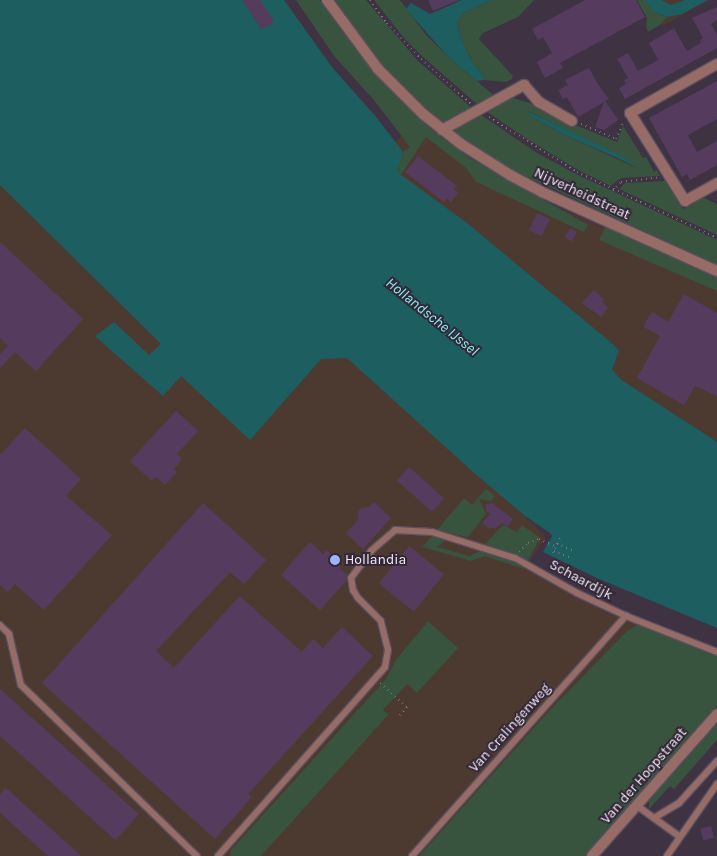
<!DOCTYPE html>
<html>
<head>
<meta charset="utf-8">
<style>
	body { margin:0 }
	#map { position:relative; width:717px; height:856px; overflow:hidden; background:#3e3243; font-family:Karla,sans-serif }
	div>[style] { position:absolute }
	.industrial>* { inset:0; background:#4c3a31 }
	.green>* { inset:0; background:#38533e }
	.water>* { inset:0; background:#1d5e60 }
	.building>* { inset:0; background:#553c5f; transform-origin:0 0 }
	.path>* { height:2px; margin-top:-1px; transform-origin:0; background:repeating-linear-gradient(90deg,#7b7180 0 1px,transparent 0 5px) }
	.roads { filter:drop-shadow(1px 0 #5b5060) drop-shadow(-1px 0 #5b5060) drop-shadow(0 1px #5b5060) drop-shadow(0 -1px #5b5060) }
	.service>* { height:6px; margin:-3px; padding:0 3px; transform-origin:3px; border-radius:3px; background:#976c67 }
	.minor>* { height:10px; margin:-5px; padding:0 5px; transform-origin:5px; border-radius:5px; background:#976c67 }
	.tertiary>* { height:10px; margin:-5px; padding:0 5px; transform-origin:5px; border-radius:5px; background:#976c67 }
	.dots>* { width:14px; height:14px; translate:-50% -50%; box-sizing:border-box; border:2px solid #342838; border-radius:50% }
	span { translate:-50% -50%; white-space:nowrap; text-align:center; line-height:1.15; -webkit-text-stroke:4px #342838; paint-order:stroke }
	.street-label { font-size:14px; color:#f4ecf7 }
	.poi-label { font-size:14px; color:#f4ecf7 }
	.left { translate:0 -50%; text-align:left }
	.water-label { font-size:15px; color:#87ebef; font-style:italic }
</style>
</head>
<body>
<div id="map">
	<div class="industrial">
		<i style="clip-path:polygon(648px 0,708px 0,663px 26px)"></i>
		<i style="clip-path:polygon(417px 113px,476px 171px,717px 278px,717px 457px,655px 419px,374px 173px)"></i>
		<i style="clip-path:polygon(0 172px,320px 349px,353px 349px,546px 537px,530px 561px,533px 565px,625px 615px,717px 652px,717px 699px,587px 856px,0 856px)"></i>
	</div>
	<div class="green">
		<i style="clip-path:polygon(296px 0,320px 0,368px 65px,400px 100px,433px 131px,470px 158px,588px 225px,584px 232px,476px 182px,466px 168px,426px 137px,401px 175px,397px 172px,403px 152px,410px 147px,373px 99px,335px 57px)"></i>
		<i style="clip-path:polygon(334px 0,366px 0,418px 61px,473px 109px,446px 123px,441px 122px,408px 93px,373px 56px)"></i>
		<i style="clip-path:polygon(374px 0,400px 0,427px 36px,448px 57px,496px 97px,479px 106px,423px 57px,404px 38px)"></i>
		<i style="clip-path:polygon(492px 0,534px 0,518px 17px,483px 33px,479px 39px,513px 76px,512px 79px,506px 82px,483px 80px,483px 75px,471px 61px,459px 33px,457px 21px,463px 13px)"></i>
		<i style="clip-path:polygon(637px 0,645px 0,660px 15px,667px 17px,660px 25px,648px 32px,646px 26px,647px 18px)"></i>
		<i style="clip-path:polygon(evenodd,510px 97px,533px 104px,566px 124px,568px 122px,612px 140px,617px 142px,623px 126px,643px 158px,646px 157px,654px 172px,657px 170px,660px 176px,621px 178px,611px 186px,578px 170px,527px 139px,483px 109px,510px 97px,528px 111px,568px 131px,639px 169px,567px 136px,530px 116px,528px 111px)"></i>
		<i style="clip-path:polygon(477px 112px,537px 153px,576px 174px,717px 240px,717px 265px,508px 168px,455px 133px,456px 126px)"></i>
		<i style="clip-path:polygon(665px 181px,683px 209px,702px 197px,717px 204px,717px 235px,619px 189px,625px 183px)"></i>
		<i style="clip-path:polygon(607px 224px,717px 274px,717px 291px,599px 240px)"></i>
		<i style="clip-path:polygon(486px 489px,495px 496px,491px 501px,479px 499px,486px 514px,468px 537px,437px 530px,464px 498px,472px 505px)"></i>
		<i style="clip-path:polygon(503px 525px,517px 532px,522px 525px,540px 538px,527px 562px,516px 555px,485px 544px)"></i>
		<i style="clip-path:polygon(433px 535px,447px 539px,437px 547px,470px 556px,480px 551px,516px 563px,524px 569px,484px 556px,471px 561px,422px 547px)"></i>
		<i style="clip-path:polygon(428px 621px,458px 648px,417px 693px,407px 684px,383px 710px,388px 715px,261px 856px,230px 856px,231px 850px,386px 679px,396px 660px)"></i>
		<i style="clip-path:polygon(639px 624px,717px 656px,717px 706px,585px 856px,419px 856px,550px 710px,627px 631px)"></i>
		<i style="clip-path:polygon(717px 722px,717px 740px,674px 789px,670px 786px,649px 809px,649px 799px)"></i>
	</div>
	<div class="water">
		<i style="clip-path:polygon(0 0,284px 0,332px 67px,377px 118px,403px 152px,397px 172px,467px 223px,614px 345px,619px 351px,612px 369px,620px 379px,717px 442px,717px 628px,599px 579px,543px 552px,552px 536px,550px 533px,525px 516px,472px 471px,347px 358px,321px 359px,250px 440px,181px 376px,163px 396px,95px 336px,114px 322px,149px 355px,161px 344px,0 185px)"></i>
		<i style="clip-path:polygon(462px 0,492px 0,463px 13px,457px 22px,459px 33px,471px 61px,483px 75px,483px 80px,477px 81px,448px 57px,406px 9px,411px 3px,430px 14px)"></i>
		<i style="clip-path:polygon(645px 0,661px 0,671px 5px,685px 0,708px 0,682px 14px,667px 17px,654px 12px)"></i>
		<i style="clip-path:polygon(527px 111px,620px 155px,640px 168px,567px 136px,530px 116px)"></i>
	</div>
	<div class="building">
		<i style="clip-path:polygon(242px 0,260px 0,274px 21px,272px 24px,261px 29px)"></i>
		<i style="clip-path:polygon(428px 0,459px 0,433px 11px)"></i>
		<i style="clip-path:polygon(585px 0,636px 0,645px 17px,560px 63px,563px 68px,545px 78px,537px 62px,552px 53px,543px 37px,538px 40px,532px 29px)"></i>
		<i style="clip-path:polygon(717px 7px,717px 20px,711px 24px,717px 35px,717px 48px,625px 99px,619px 88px,626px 84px,624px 80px,628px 78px,617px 59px,628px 53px,638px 71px,658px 60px,649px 43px,674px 28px,687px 51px,701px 43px,700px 40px,703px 38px,692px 18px)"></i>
		<i style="clip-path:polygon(589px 68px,599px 86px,609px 99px,605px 101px,618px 120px,604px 130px,595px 127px,604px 102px,578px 117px,567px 97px,563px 99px,558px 90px,568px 85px,565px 80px)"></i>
		<i style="clip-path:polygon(717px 81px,717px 119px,688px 135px,697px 152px,717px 141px,717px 165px,690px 180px,687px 174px,682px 177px,649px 118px)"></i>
		<i style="clip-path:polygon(418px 156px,457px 186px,454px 189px,458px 193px,451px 202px,447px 198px,444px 202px,405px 172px)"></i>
		<i style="left:537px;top:213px;width:14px;height:19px;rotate:25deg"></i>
		<i style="left:570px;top:228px;width:8px;height:11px;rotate:30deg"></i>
		<i style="clip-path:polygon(0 242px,83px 319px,36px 371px,15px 352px,0 368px,0 354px,8px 346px,0 338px)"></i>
		<i style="clip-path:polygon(594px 290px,604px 299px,602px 302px,608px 308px,601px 317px,582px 303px)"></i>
		<i style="clip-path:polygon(684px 294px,717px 313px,717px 396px,695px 386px,684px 405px,637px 378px,660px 336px,644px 327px,646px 321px,652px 312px,668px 322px)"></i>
		<i style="clip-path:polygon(176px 411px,198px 431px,177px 454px,182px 459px,174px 469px,177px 472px,165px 485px,156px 477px,152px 481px,130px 461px)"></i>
		<i style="clip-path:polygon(25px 428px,81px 479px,66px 496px,112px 535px,44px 610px,15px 584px,8px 592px,0 585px,0 455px)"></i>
		<i style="left:409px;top:467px;width:47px;height:18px;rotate:42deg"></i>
		<i style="clip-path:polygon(374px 502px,391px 518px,363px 549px,346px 533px,358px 520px,358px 512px,361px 508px,369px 507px)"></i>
		<i style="clip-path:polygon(203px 503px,266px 560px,244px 584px,230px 572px,156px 651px,174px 668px,240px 596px,302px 652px,313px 639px,323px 648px,342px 627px,373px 656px,248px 794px,252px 797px,215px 839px,42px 683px)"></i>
		<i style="clip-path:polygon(492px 503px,513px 519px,507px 527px,502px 523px,495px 529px,492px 527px,490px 529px,482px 523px,490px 514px,486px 511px,486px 504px)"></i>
		<i style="clip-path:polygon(310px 542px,323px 554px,326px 550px,340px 563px,340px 569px,347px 575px,346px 581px,320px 610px,281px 575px)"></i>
		<i style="left:409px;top:546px;width:45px;height:48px;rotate:39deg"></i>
		<i style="left:0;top:689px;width:187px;height:35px;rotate:42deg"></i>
		<i style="clip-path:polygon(6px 788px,81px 856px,48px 856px,0 813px,0 794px)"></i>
		<i style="left:711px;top:826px;width:12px;height:11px;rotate:76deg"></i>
	</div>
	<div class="path">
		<i style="left:370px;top:0;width:29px;rotate:54deg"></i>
		<i style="left:387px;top:23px;width:50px;rotate:46.6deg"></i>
		<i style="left:421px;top:59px;width:67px;rotate:42deg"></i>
		<i style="left:489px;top:117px;width:104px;rotate:32deg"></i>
		<i style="left:577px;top:172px;width:155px;rotate:25.2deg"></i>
		<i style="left:581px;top:124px;width:38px;rotate:23deg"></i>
		<i style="left:616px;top:139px;width:17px;rotate:-66deg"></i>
		<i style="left:613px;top:191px;width:12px;rotate:-48deg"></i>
		<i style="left:621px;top:182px;width:38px;rotate:-7deg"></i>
		<i style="left:557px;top:544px;width:18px;rotate:22deg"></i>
		<i style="left:554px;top:551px;width:18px;rotate:22deg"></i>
		<i style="left:519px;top:552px;width:13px;rotate:-45deg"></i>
		<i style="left:528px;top:543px;width:12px;rotate:-20deg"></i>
		<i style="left:539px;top:539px;width:19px;rotate:25deg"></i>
		<i style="left:553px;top:553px;width:17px;rotate:-65deg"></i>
		<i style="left:380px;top:683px;width:36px;rotate:42deg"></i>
		<i style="left:407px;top:707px;width:13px;rotate:132deg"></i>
	</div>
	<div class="roads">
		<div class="service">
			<i style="left:0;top:625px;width:13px;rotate:45deg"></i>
			<i style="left:9px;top:634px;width:52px;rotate:76.8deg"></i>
			<i style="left:21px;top:685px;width:245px;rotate:44.2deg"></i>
			<i style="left:636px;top:805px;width:54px;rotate:36deg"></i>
			<i style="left:654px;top:818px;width:29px;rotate:-31deg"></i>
			<i style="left:679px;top:803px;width:57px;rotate:-47.9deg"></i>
			<i style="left:218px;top:856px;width:252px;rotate:-48.5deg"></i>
			<i style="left:385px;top:667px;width:17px;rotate:-80deg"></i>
			<i style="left:388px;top:650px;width:30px;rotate:-104deg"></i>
			<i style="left:381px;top:621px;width:33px;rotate:-135deg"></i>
			<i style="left:358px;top:598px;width:9px;rotate:-122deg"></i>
			<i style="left:353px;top:590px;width:12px;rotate:-99deg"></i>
			<i style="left:351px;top:578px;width:34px;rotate:-53deg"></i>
			<i style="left:371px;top:551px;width:32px;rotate:-41deg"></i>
			<i style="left:395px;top:530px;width:37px;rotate:3deg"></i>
			<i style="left:432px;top:532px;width:87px;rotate:17.4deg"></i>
			<i style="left:515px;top:558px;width:71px;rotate:29.4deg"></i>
			<i style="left:577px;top:593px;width:54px;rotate:25.1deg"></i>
			<i style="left:626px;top:616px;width:98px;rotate:21.6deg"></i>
			<i style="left:412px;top:856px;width:322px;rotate:-48.3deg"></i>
			<i style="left:667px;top:856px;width:88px;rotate:-55.2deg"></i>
		</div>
		<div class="minor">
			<i style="left:717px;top:64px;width:100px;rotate:150.6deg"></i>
			<i style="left:630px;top:113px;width:104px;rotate:58deg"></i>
			<i style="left:685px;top:201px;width:37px;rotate:-29deg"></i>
			<i style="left:442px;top:130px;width:94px;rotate:-28.8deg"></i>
			<i style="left:524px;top:85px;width:23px;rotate:49deg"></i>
			<i style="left:539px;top:102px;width:38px;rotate:30deg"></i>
			<i style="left:592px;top:856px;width:189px;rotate:-48.6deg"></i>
		</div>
		<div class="tertiary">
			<i style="left:327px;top:0;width:86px;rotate:53.5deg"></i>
			<i style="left:378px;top:69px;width:64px;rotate:45deg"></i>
			<i style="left:423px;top:114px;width:48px;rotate:38.3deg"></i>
			<i style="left:461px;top:144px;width:58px;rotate:32.3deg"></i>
			<i style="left:510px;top:175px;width:36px;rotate:28deg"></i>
			<i style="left:542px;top:192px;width:192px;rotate:24.3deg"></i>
		</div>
	</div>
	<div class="dots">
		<i style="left:335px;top:560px;background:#a0b3fd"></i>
	</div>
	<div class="street-label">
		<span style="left:582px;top:194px;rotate:25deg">Nijverheidstraat</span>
		<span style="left:581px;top:580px;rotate:28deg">Schaardijk</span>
		<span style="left:510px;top:728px;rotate:-48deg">Van Cralingenweg</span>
		<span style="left:644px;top:776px;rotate:-49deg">Van der Hoopstraat</span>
	</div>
	<div class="poi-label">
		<span class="left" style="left:345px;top:560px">Hollandia</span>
	</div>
	<div class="water-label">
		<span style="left:432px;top:317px;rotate:39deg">Hollandsche IJssel</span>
	</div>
</div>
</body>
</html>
